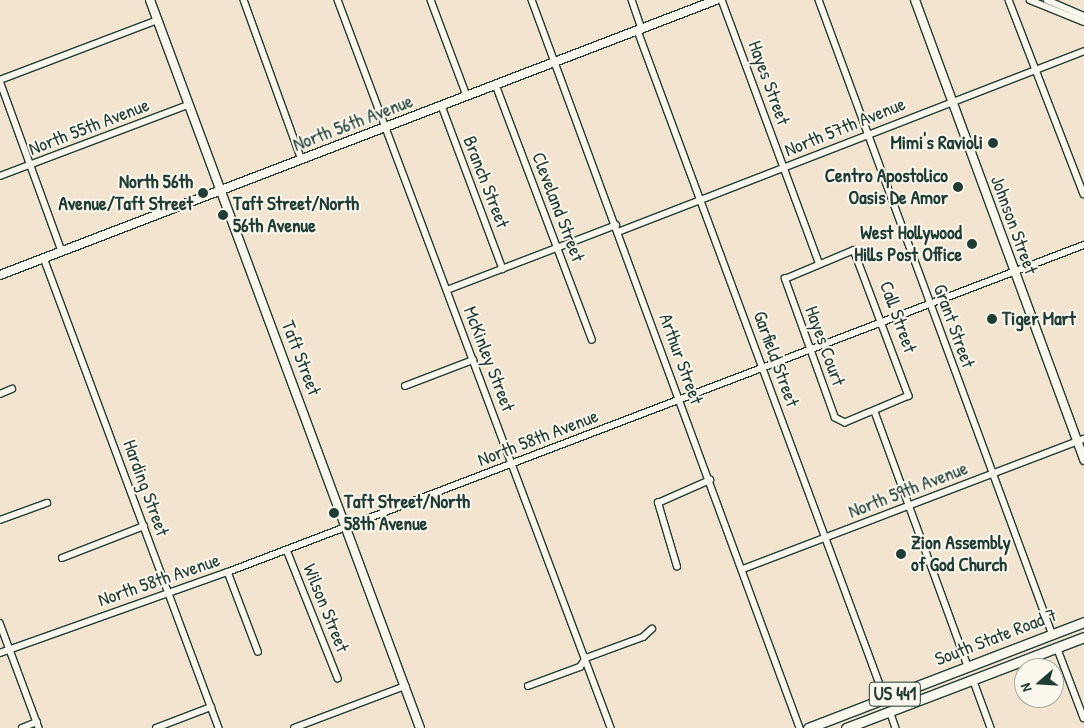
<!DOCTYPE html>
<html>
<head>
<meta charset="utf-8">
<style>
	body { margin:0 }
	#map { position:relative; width:1084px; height:728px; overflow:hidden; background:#f3e4d0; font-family:"Patrick Hand",sans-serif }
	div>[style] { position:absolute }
	.roads { filter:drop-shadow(1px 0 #1f3d34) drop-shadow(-1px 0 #1f3d34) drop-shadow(0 1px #1f3d34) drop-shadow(0 -1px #1f3d34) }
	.minor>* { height:5.5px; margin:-2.75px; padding:0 2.75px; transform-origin:2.75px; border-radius:2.75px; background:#fbf7ec }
	.tertiary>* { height:8px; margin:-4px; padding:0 4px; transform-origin:4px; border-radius:4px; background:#fbf7ec }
	.primary>* { height:9px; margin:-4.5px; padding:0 4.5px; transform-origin:4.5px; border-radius:4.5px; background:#fbf7ec }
	.dots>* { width:14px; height:14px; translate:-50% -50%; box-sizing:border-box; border:2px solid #fbf7ec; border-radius:50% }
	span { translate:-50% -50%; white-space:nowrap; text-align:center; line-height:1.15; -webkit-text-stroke:4px #fbf7ec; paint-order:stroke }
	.shield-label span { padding:1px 4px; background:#fbf7ec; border:1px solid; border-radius:4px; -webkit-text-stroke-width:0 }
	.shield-label { font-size:18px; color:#1f3d34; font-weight:700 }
	.street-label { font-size:19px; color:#1f3d34 }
	.poi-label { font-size:19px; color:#1f3d34; font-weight:700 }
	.right { translate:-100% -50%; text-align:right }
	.left { translate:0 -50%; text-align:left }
	.north { position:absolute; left:1014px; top:658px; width:50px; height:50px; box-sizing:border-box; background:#fbf7ec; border:1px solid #a3ada2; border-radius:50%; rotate:251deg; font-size:14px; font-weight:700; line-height:20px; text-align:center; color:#1f3d34 }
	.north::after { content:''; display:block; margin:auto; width:18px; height:22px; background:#1f3d34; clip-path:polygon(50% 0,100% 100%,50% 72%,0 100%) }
</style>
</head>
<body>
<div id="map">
	<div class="roads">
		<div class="minor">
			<i style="left:244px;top:0;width:170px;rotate:70.1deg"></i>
			<i style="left:338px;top:0;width:778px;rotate:69.44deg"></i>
			<i style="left:431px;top:0;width:103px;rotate:69.4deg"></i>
			<i style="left:532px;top:0;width:776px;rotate:69.79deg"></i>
			<i style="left:632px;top:0;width:31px;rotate:71deg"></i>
			<i style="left:722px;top:0;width:279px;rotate:69.7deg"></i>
			<i style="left:819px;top:0;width:675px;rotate:69.79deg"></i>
			<i style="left:1009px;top:0;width:208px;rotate:68.9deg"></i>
			<i style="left:1030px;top:0;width:58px;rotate:22.2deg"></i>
			<i style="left:1047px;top:0;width:40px;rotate:23.4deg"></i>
			<i style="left:638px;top:31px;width:711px;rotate:69.68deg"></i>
			<i style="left:0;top:80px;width:169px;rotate:-20.8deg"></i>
			<i style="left:0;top:81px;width:181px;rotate:70deg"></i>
			<i style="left:496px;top:85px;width:272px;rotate:69.3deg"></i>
			<i style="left:442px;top:106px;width:174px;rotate:69.5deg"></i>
			<i style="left:0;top:176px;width:201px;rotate:-20.7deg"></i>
			<i style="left:618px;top:232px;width:500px;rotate:-21.2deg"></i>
			<i style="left:854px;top:250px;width:156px;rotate:69.4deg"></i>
			<i style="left:909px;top:396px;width:69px;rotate:157.1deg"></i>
			<i style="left:845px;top:423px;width:11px;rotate:-153deg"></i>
			<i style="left:835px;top:418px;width:148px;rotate:-109.8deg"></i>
			<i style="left:785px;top:279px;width:75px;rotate:-22.8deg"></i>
			<i style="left:44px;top:258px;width:502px;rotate:69.58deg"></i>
			<i style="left:447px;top:290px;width:181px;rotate:-21deg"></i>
			<i style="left:405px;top:386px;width:73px;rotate:-20.9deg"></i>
			<i style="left:0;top:394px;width:13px;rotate:-23deg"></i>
			<i style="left:875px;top:412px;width:270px;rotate:69.9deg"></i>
			<i style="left:0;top:520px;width:50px;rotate:-19.9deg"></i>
			<i style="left:287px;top:550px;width:138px;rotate:68.3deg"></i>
			<i style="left:62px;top:558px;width:88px;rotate:-21.3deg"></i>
			<i style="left:677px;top:567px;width:67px;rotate:-106.5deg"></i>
			<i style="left:658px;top:503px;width:57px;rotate:-23.9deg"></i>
			<i style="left:743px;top:569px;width:365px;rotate:-20.9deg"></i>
			<i style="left:228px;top:572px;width:85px;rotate:69.2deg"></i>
			<i style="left:0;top:623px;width:112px;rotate:69.6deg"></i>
			<i style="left:1057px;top:647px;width:76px;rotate:69.2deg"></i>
			<i style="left:0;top:653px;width:242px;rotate:-19.6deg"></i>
			<i style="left:228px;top:572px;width:916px;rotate:-20.91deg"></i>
			<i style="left:973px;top:679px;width:52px;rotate:69.8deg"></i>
			<i style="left:528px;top:686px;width:55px;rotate:-20.1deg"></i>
			<i style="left:580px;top:667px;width:11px;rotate:-56deg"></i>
			<i style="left:586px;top:658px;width:61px;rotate:-20.2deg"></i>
			<i style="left:643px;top:637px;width:12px;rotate:-42deg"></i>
			<i style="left:890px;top:711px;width:18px;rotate:71deg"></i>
			<i style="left:22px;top:728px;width:16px;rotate:-22deg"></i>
			<i style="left:156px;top:728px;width:59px;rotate:-20.9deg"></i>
			<i style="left:294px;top:728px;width:119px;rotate:-20.7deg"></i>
		</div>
		<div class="tertiary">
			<i style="left:150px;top:0;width:776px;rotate:69.65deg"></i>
			<i style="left:915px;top:0;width:490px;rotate:69.8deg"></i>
			<i style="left:0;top:275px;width:767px;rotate:-21.01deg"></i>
		</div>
		<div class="primary">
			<i style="left:808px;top:728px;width:296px;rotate:-21deg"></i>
			<i style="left:846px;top:728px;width:255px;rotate:-20.9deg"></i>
		</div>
	</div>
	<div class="dots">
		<i style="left:993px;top:143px;background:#1f3d34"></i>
		<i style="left:958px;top:187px;background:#1f3d34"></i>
		<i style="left:203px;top:193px;background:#1f3d34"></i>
		<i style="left:223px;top:215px;background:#1f3d34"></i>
		<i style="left:972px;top:244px;background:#1f3d34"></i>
		<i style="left:992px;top:319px;background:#1f3d34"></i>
		<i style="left:334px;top:513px;background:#1f3d34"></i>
		<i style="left:901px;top:554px;background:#1f3d34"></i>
	</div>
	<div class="shield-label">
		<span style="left:895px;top:694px">US 441</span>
	</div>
	<div class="street-label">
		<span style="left:769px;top:83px;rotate:70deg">Hayes Street</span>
		<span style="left:353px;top:123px;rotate:-21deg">North 56th Avenue</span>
		<span style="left:89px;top:127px;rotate:-21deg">North 55th Avenue</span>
		<span style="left:845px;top:127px;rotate:-22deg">North 57th Avenue</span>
		<span style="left:486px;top:182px;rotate:69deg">Branch Street</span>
		<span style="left:558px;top:207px;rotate:69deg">Cleveland Street</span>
		<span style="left:1014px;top:225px;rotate:70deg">Johnson Street</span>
		<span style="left:898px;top:317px;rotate:70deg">Call Street</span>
		<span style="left:954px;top:326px;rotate:70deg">Grant Street</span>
		<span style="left:825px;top:346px;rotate:70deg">Hayes Court</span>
		<span style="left:301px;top:358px;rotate:69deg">Taft Street</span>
		<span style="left:489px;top:359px;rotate:69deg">McKinley Street</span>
		<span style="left:681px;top:359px;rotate:70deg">Arthur Street</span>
		<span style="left:776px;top:359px;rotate:70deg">Garfield Street</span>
		<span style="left:538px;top:438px;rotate:-21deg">North 58th Avenue</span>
		<span style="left:146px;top:488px;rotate:70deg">Harding Street</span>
		<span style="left:908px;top:490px;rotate:-21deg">North 59th Avenue</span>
		<span style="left:159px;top:580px;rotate:-19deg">North 58th Avenue</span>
		<span style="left:326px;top:608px;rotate:68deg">Wilson Street</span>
		<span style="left:996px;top:637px;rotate:-21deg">South State Road 7</span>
	</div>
	<div class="poi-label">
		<span class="right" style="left:983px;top:143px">Mimi's Ravioli</span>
		<span class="right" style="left:948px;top:187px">Centro Apostolico<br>Oasis De Amor</span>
		<span class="right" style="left:193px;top:193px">North 56th<br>Avenue/Taft Street</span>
		<span class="left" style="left:233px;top:215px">Taft Street/North<br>56th Avenue</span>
		<span class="right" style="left:962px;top:244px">West Hollywood<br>Hills Post Office</span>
		<span class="left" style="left:1002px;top:319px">Tiger Mart</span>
		<span class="left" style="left:344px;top:513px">Taft Street/North<br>58th Avenue</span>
		<span class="left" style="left:911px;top:554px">Zion Assembly<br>of God Church</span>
	</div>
	<div class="north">N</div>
</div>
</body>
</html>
